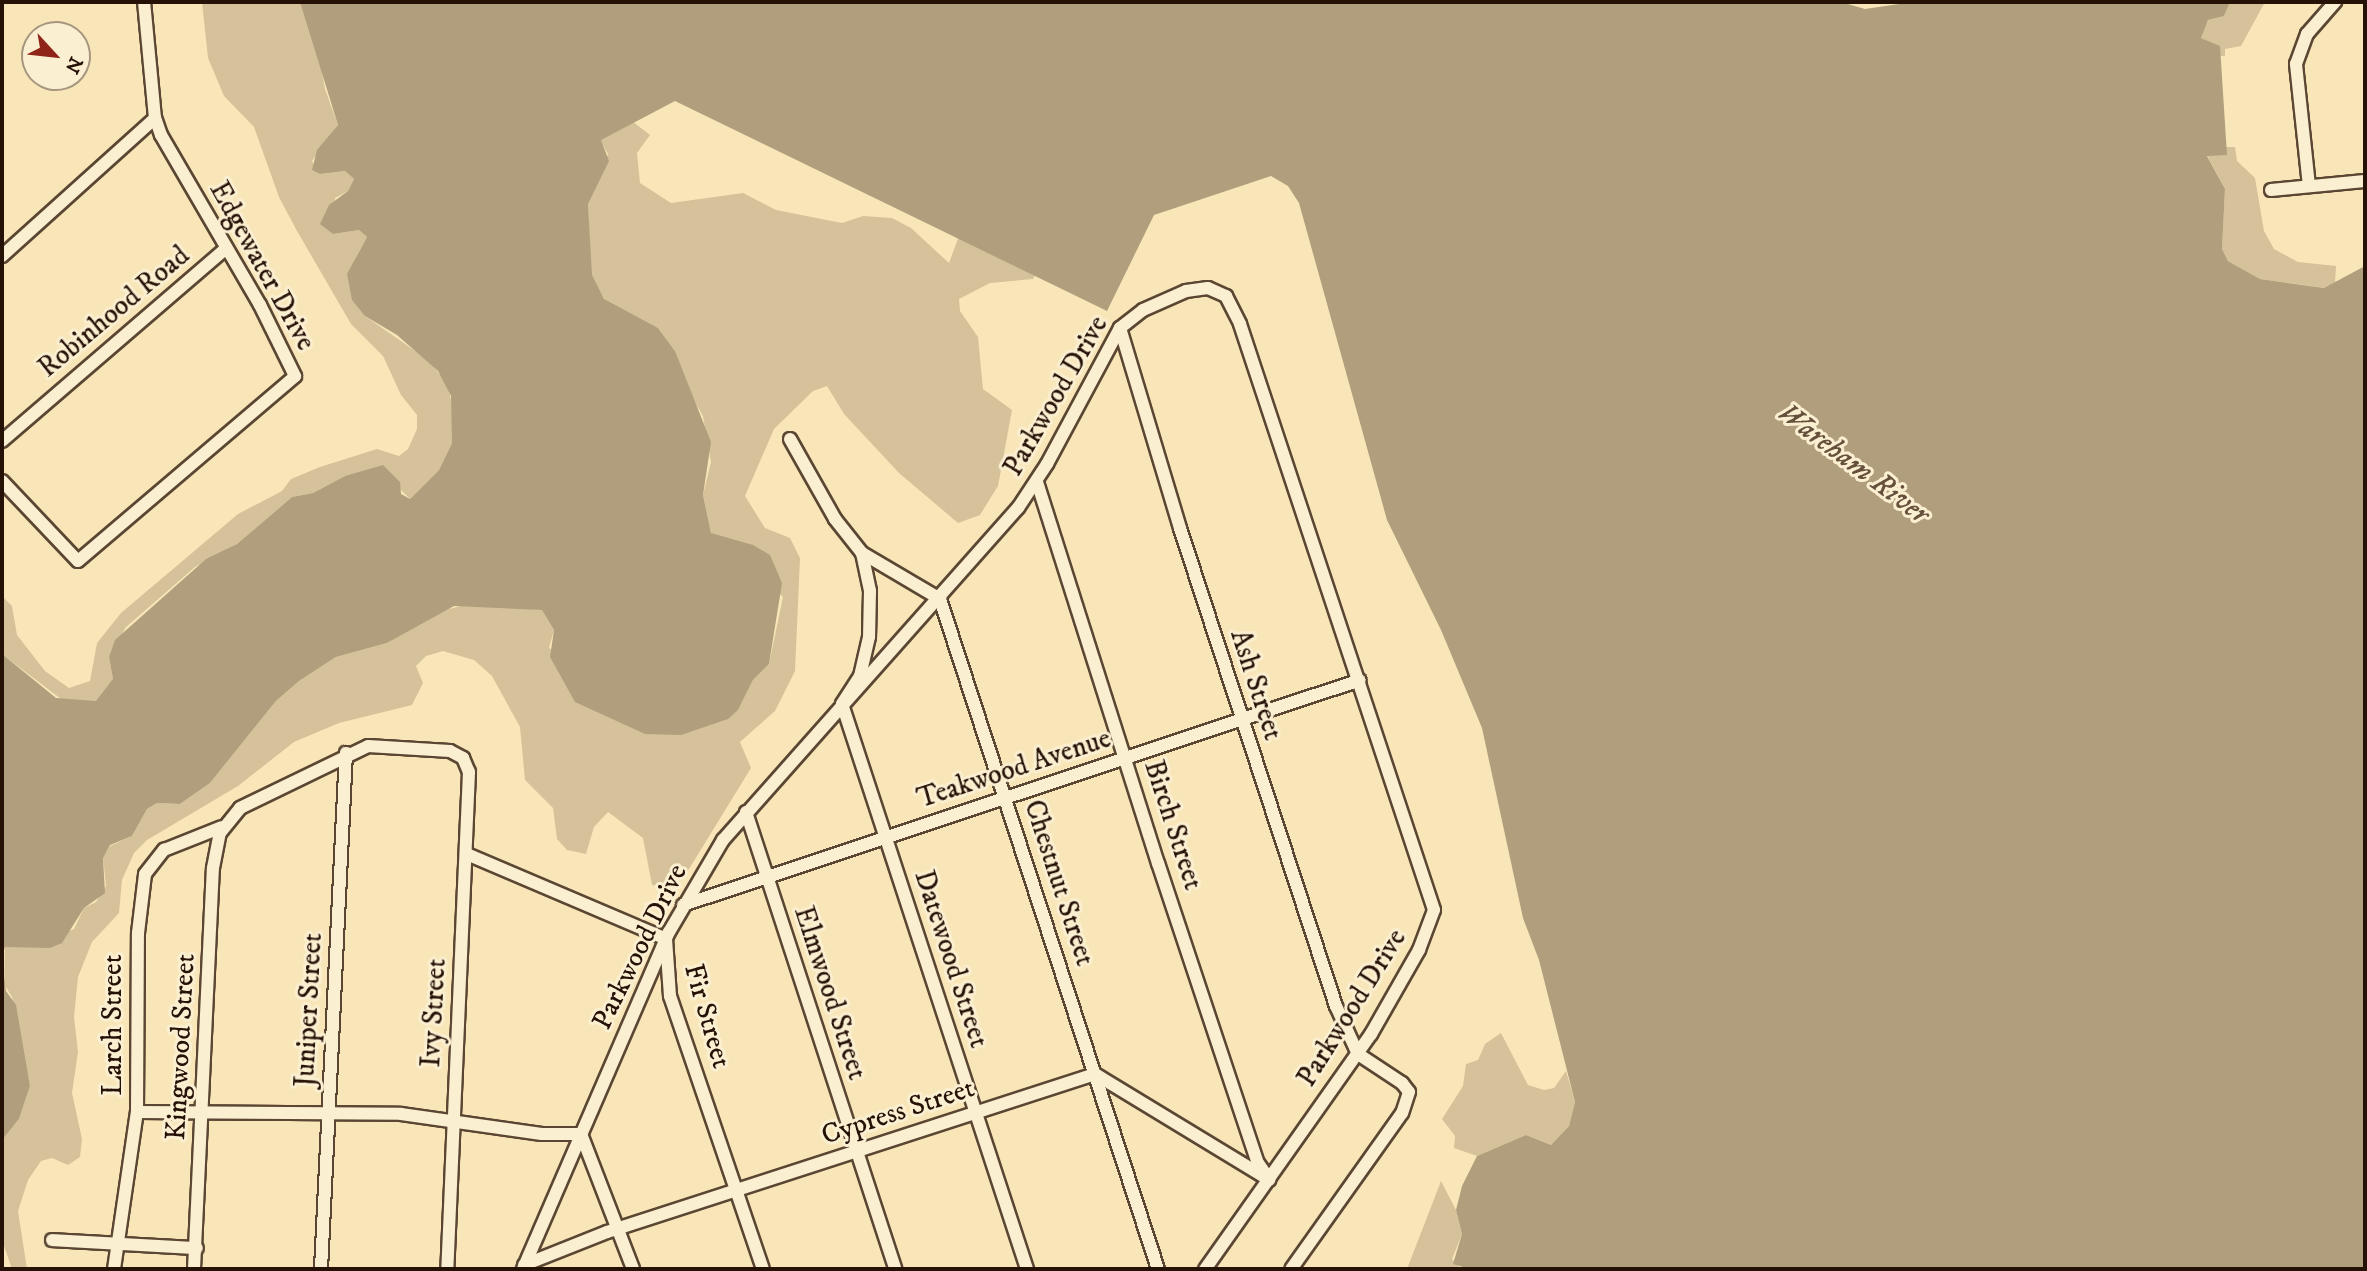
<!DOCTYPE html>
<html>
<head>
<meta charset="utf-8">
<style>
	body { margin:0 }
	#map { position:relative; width:2367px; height:1271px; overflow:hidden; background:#f9e6b8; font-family:"IM FELL DW Pica",serif }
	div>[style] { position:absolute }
	.green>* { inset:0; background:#d5c29a }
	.water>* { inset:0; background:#b19e7c }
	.roads { filter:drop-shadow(2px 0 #5b4633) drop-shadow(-2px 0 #5b4633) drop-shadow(0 2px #5b4633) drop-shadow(0 -2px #5b4633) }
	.minor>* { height:12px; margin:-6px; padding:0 6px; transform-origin:6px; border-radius:6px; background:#fbefd1 }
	span { translate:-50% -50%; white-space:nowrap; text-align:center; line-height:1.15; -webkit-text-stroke:6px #fbefd1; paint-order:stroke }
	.street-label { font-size:28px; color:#261107 }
	.water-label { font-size:30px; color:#65503c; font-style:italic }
	.frame { position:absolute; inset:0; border:4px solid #261107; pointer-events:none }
	.north { position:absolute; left:21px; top:21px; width:70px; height:70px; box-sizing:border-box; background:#fbefd1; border:2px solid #a69680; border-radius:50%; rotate:117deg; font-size:19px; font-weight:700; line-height:28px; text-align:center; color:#261107 }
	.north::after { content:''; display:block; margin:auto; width:24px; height:32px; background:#8f2418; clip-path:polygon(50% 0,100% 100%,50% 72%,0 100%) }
</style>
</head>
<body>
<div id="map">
	<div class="green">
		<i style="clip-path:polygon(202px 2px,310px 2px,325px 89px,338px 125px,312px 161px,320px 174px,345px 171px,354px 179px,348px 191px,335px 198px,333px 234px,359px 230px,367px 237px,356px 257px,365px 316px,428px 360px,447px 383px,453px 408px,452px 443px,439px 470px,410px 499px,399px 488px,345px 476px,313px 493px,292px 497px,237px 544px,195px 567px,126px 627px,109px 657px,113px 679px,104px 696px,96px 701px,65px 702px,2px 654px,2px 596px,12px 606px,17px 635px,45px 671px,69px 688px,90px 681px,97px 643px,121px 613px,238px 514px,282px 491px,291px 479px,320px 467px,377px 449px,399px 456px,408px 449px,417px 429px,417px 415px,401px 395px,383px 356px,351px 324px,297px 231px,279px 197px,254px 127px,224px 96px,208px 58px)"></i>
		<i style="clip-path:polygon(2230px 2px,2265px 2px,2241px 46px,2225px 49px,2225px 56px,2218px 56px,2219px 46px,2201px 38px,2203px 31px,2208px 20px,2224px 16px)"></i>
		<i style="clip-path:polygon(632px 121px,650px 135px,637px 153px,640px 183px,671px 203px,743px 193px,776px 210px,842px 223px,863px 216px,892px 218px,911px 228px,949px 263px,959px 236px,1045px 258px,1033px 279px,990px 283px,959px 299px,960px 311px,978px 337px,983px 389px,1012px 410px,998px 486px,980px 515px,958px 523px,899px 473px,844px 414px,827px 386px,813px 391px,774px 429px,745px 496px,765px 528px,790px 538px,800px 558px,795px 671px,775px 711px,740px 742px,751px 768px,689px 869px,670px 888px,652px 885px,643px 838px,608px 812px,594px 827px,586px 854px,567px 850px,557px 839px,553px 808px,525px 780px,520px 727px,492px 676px,474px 660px,443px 651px,426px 656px,416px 666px,423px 683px,412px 705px,339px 723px,294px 742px,238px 786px,147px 840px,134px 853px,122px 880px,119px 913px,92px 942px,78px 977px,74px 1017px,78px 1052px,72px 1093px,82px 1139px,80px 1157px,68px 1165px,52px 1158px,41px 1161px,28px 1180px,18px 1211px,27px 1269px,12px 1269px,2px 1240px,2px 1140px,19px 1119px,30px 1086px,12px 997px,4px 984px,5px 947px,31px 947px,74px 929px,84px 908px,96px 902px,106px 886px,103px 857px,110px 846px,132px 836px,147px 809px,157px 803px,180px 804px,210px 783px,276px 701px,299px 681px,336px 657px,387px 643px,441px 611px,469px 604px,542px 610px,554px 630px,549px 648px,681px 734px,738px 710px,753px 680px,769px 664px,783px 597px,711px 533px,703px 495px,711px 462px,703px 416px,684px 384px,675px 351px,658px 328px,640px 323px,604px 299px,591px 275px,588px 204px,608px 154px,600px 140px)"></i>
		<i style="clip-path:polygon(2226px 147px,2235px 147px,2237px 161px,2255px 178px,2264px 231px,2274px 249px,2298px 262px,2336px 266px,2335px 284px,2325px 288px,2260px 279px,2228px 261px,2222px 249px,2225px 189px,2207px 155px,2226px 155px)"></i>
		<i style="clip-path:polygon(1501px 1033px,1528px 1085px,1544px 1090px,1554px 1088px,1566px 1071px,1575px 1102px,1569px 1126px,1551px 1145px,1526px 1135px,1477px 1156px,1454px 1148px,1455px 1136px,1442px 1119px,1463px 1086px,1466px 1064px,1478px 1060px,1485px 1044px)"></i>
		<i style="clip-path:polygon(1441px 1181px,1456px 1210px,1462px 1234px,1452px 1259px,1460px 1268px,1469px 1269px,1407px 1269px)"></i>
	</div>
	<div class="water">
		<i style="clip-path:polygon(300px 2px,1841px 2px,1865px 9px,1913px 2px,2230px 2px,2224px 16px,2208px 20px,2201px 38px,2220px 46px,2227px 155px,2207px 156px,2225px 189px,2222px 249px,2228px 261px,2260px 279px,2324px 288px,2365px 266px,2365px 1269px,1469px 1269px,1453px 1264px,1462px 1234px,1456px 1210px,1462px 1186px,1477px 1156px,1526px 1135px,1551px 1145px,1569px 1126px,1575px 1102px,1539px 960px,1523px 918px,1482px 728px,1441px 630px,1387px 520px,1299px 203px,1288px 186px,1271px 176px,1154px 215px,1107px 311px,675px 101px,601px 140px,609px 161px,588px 204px,592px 275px,604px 299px,658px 328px,675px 351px,711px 442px,703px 495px,711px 533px,753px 545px,770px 555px,782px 583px,769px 664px,753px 680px,738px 710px,728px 719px,681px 735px,645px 734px,575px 702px,550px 657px,554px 630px,542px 610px,454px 606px,387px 643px,336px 657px,299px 681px,276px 701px,210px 783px,180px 804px,157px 803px,147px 809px,132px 836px,110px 845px,103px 858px,105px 893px,84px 908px,62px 943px,50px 948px,5px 947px,2px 957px,2px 654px,56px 698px,96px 701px,113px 679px,109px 657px,115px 640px,206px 559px,237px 544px,292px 497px,313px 493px,345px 476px,383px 465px,400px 482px,401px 494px,410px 499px,439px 470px,452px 443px,451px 396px,438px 371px,397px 335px,365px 316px,352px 300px,347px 274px,367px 237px,359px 230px,333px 234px,320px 224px,329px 205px,348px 191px,354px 179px,345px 171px,320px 174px,312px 170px,317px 150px,338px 125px)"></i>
		<i style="clip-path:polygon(2px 963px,6px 991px,16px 1005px,30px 1086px,19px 1119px,2px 1140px)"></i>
	</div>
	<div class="roads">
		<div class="minor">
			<i style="left:2309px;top:186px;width:123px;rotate:-96.1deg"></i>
			<i style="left:2296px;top:64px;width:32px;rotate:-70deg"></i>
			<i style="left:2307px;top:34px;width:43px;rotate:-48.8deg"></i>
			<i style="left:2271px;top:190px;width:94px;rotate:-5.5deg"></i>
			<i style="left:2px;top:256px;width:206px;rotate:-42deg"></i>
			<i style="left:1120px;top:328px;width:209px;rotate:73.3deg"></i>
			<i style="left:1180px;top:528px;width:503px;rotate:71.93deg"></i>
			<i style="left:1336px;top:1006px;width:53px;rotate:65.4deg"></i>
			<i style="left:1358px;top:1054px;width:53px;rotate:33.4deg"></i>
			<i style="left:1402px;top:1083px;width:11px;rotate:52deg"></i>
			<i style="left:1409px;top:1092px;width:22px;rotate:108deg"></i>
			<i style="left:1402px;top:1113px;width:191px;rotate:125.4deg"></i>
			<i style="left:790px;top:439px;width:92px;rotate:60.6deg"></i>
			<i style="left:835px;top:519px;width:43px;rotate:51.5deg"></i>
			<i style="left:862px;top:553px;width:39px;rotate:78deg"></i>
			<i style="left:870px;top:591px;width:46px;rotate:91.2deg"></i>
			<i style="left:869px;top:637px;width:40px;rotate:103deg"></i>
			<i style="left:860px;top:676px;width:33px;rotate:123deg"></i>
			<i style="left:842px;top:704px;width:595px;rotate:71.87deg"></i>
			<i style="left:2px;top:441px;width:296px;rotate:-40.7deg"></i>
			<i style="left:2px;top:481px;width:110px;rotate:46.5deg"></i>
			<i style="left:78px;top:561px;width:285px;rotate:-40.4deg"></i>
			<i style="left:295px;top:376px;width:79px;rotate:-116.2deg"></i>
			<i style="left:260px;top:305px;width:197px;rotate:-120.2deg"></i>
			<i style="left:161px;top:135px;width:18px;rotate:-109deg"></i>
			<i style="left:155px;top:118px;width:117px;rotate:-95.4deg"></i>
			<i style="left:1037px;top:482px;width:400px;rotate:72.4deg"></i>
			<i style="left:1158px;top:863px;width:316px;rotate:71.6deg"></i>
			<i style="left:1258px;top:1163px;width:16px;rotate:55deg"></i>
			<i style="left:862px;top:553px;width:91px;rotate:30.5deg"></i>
			<i style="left:940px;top:599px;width:705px;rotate:71.98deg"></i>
			<i style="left:746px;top:812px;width:481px;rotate:71.9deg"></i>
			<i style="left:467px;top:854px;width:216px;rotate:23.1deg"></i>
			<i style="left:666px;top:939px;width:57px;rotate:86deg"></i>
			<i style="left:670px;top:996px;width:288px;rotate:71.2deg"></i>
			<i style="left:683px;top:905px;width:713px;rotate:-18.38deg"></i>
			<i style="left:137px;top:1112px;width:264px;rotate:0.4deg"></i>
			<i style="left:401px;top:1114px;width:142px;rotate:8.1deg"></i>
			<i style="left:542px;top:1134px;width:39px"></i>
			<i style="left:581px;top:1134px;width:145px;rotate:68.9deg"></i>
			<i style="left:52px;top:1240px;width:145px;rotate:3.2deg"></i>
			<i style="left:524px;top:1265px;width:89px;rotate:-21.7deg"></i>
			<i style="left:607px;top:1232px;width:513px;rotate:-17.94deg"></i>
			<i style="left:1095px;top:1074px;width:204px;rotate:31.3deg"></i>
			<i style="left:114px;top:1269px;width:159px;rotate:-81.7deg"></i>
			<i style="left:137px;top:1112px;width:179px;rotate:-89.7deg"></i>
			<i style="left:138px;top:933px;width:59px;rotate:-83.2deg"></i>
			<i style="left:145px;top:874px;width:31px;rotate:-52deg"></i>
			<i style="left:164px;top:850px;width:62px;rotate:-21.6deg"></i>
			<i style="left:194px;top:1269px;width:401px;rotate:-87.3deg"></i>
			<i style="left:213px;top:868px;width:36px;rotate:-79deg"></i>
			<i style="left:220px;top:833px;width:32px;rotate:-51deg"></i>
			<i style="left:240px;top:808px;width:142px;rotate:-25.8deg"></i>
			<i style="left:368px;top:746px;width:82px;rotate:3.5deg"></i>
			<i style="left:450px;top:751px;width:15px;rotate:28deg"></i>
			<i style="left:463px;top:758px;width:15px;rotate:67deg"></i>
			<i style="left:469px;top:772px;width:497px;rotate:92.5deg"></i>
			<i style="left:321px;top:1269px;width:517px;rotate:-87.23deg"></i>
			<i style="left:523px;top:1269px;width:367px;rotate:-66.6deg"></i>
			<i style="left:669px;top:932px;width:107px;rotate:-59.6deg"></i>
			<i style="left:723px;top:840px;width:444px;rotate:-48.4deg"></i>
			<i style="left:1018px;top:508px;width:53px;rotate:-56.6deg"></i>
			<i style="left:1047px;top:464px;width:154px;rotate:-61.8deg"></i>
			<i style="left:1120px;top:328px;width:29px;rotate:-38deg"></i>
			<i style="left:1143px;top:310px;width:47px;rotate:-23.8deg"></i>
			<i style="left:1186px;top:291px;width:22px;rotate:-8deg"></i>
			<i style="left:1208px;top:288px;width:20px;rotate:24deg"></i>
			<i style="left:1226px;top:296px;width:31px;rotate:63deg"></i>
			<i style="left:1240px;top:324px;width:617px;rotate:71.68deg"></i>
			<i style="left:1434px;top:910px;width:43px;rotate:110.6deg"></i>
			<i style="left:1419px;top:950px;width:97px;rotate:119.7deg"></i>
			<i style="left:1371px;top:1034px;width:288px;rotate:125.2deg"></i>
		</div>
	</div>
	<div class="street-label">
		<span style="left:262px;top:266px;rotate:61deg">Edgewater Drive</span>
		<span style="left:114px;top:312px;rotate:-40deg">Robinhood Road</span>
		<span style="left:1056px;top:396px;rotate:-60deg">Parkwood Drive</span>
		<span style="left:1256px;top:685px;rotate:72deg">Ash Street</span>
		<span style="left:1014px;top:769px;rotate:-18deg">Teakwood Avenue</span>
		<span style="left:1173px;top:825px;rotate:72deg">Birch Street</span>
		<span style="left:1059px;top:883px;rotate:72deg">Chestnut Street</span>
		<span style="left:640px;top:947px;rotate:-64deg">Parkwood Drive</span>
		<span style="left:951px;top:959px;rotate:72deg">Datewood Street</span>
		<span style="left:830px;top:993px;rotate:72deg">Elmwood Street</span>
		<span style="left:1352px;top:1008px;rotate:-58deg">Parkwood Drive</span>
		<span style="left:309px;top:1010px;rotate:-87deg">Juniper Street</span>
		<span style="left:434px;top:1013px;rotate:-87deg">Ivy Street</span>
		<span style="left:707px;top:1016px;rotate:74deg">Fir Street</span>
		<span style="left:113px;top:1025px;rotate:-90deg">Larch Street</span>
		<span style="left:181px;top:1047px;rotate:-87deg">Kingwood Street</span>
		<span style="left:898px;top:1112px;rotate:-18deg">Cypress Street</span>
	</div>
	<div class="water-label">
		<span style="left:1853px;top:464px;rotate:37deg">Wareham River</span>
	</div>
	<div class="frame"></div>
	<div class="north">N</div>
</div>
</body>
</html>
